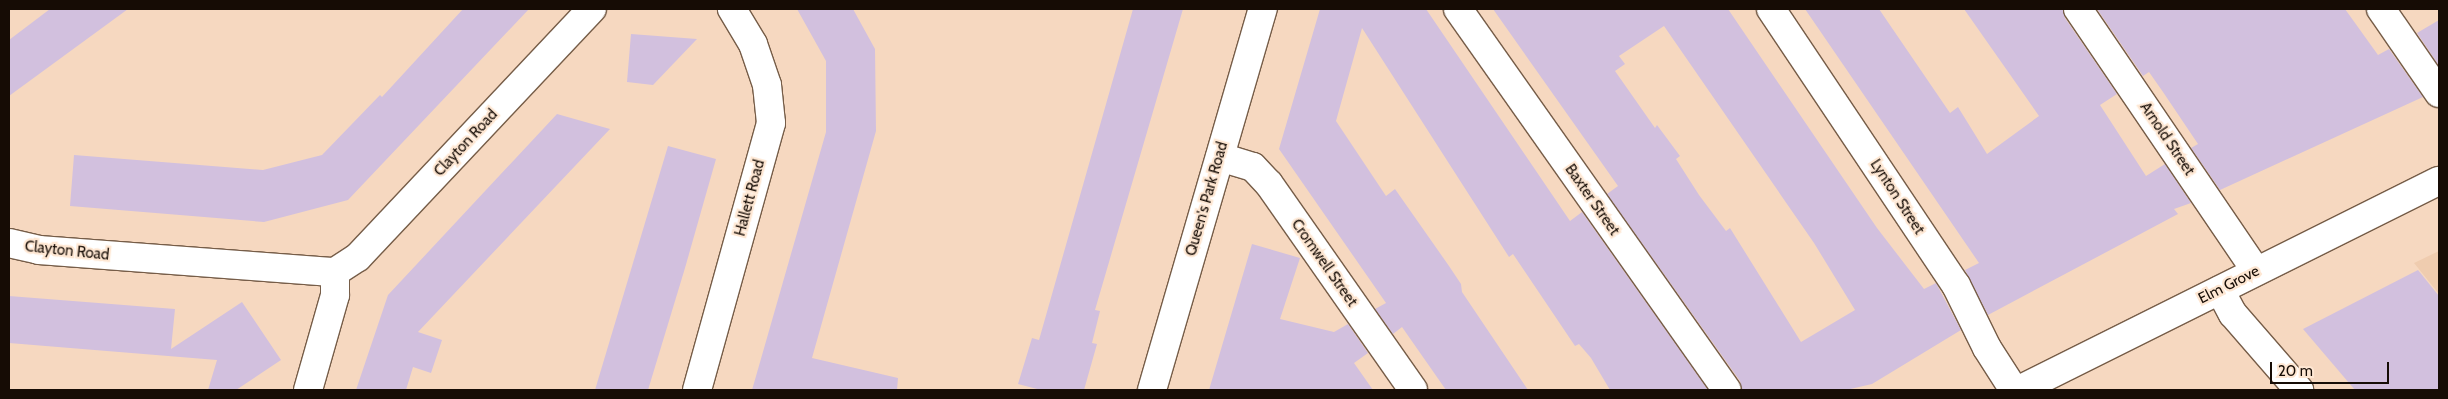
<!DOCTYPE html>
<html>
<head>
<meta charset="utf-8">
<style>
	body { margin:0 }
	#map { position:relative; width:2448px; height:399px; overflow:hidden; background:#f6d8c0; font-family:Cabin,sans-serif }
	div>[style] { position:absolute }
	.built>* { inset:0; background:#efccaf }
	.building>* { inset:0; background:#d2c0de }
	.roads { filter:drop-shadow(1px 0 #765d48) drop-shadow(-1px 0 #765d48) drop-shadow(0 1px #765d48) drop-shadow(0 -1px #765d48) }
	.minor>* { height:28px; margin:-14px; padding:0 14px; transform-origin:14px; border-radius:14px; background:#fff }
	.tertiary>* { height:28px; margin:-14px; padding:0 14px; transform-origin:14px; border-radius:14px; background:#fff }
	span { translate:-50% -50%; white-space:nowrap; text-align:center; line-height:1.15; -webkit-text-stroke:4.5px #fee7d3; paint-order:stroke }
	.street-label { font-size:15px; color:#160c05 }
	.frame { position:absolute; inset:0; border:10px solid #160c05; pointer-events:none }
	.scale { position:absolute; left:2270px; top:362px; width:119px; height:22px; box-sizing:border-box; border:2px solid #160c05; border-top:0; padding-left:6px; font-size:15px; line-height:18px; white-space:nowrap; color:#160c05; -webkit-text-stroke:4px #fee7d3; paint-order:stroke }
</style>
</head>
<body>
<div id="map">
	<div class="built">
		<i style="clip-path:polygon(2439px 251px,2439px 294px,2414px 263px)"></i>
	</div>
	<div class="building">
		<i style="clip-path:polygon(50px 9px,128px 9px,9px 96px,9px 40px)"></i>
		<i style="clip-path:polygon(463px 9px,529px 9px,348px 200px,264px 222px,70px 206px,74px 155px,263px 170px,322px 155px,380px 95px,382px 97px)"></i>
		<i style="clip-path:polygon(797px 9px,853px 9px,875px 49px,876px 131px,812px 358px,898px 378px,897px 390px,752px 390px,826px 132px,826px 61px)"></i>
		<i style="clip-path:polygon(1133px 9px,1183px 9px,1095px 310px,1100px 311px,1092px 343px,1097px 344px,1084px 390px,1041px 390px,1018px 384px,1032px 338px,1039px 340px)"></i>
		<i style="clip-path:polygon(1320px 9px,1426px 9px,1570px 221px,1582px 212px,1708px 390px,1610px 390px,1591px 358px,1579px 344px,1575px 346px,1513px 254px,1509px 257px,1362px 28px,1336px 121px,1386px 196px,1395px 189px,1449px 266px,1461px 284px,1462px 292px,1528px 390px,1446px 390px,1402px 327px,1393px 334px,1375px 309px,1386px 303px,1279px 149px)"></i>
		<i style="clip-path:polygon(evenodd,1493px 9px,1728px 9px,1877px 228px,1924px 289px,1936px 283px,1961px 330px,1872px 384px,1846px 390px,1742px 390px,1740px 381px,1607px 194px,1618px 186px,1493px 9px,1664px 26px,1814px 243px,1855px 310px,1801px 342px,1730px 228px,1726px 231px,1699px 195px,1676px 159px,1680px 156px,1657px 125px,1655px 128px,1615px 71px,1625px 64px,1619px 56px,1664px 26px)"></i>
		<i style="clip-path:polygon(1805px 9px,1879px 9px,1950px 113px,1958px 107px,1987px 154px,2039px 116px,1964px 9px,2063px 9px,2065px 18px,2117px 94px,2100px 105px,2146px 176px,2165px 164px,2191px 203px,2174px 209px,2178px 214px,1988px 315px,1965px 270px,1979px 263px)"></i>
		<i style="clip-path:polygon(2097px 9px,2345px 9px,2378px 55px,2389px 49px,2423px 97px,2220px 190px,2191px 148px,2198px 144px,2163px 92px,2149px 72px,2143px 76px)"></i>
		<i style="clip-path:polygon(2439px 20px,2439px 66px,2417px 33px)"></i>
		<i style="clip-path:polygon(631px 34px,697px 39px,653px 85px,627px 82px)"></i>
		<i style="clip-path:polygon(557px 114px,610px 129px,418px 332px,442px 340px,431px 373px,413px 367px,406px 390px,356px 390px,388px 295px)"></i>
		<i style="clip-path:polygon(668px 146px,716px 159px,685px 268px,648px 390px,595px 390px)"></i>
		<i style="clip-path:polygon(1252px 244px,1300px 258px,1280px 319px,1334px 332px,1348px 324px,1368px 353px,1354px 363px,1373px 390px,1209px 390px)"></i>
		<i style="clip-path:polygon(2418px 270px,2439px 296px,2439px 390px,2355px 390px,2303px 329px)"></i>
		<i style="clip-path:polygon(9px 296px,175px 309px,171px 349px,242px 302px,281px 360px,236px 390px,208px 390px,217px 360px,9px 343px)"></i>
	</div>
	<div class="roads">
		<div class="minor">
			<i style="left:1458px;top:9px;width:466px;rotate:54.8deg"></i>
			<i style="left:1771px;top:9px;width:332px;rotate:56.2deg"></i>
			<i style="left:1956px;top:285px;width:70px;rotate:63.8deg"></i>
			<i style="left:1987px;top:348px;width:50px;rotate:57.3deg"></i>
			<i style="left:2078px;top:9px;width:317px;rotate:55.8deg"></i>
			<i style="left:2381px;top:9px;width:102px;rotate:55.4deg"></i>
			<i style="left:1220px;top:157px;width:34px;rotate:17deg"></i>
			<i style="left:1253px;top:167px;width:23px;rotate:47deg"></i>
			<i style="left:1269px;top:184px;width:251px;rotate:55deg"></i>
			<i style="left:9px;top:243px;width:31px;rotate:13deg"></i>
			<i style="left:39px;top:250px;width:297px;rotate:4.3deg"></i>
			<i style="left:335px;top:272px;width:27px;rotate:-33deg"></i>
			<i style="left:358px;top:257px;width:341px;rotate:-46.7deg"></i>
			<i style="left:2220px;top:290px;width:27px;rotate:62deg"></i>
			<i style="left:2233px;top:314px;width:101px;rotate:49deg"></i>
			<i style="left:308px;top:390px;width:99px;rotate:-74.1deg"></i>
			<i style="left:335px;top:295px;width:23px;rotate:-90deg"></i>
			<i style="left:697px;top:390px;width:277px;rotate:-74.5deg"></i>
			<i style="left:771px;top:123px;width:38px;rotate:-96deg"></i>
			<i style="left:767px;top:85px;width:43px;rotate:-108.9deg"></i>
			<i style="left:753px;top:44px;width:41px;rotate:-121deg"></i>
			<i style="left:1152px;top:390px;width:397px;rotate:-73.8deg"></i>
		</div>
		<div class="tertiary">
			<i style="left:2019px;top:390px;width:469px;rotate:-26.5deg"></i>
		</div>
	</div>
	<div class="street-label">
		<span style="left:2167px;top:139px;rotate:56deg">Arnold Street</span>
		<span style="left:466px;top:143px;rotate:-47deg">Clayton Road</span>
		<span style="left:1897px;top:197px;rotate:57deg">Lynton Street</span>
		<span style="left:750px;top:198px;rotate:-75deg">Hallett Road</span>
		<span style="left:1207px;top:199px;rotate:-74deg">Queen's Park Road</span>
		<span style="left:1592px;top:200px;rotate:55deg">Baxter Street</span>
		<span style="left:67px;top:251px;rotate:6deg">Clayton Road</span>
		<span style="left:1324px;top:263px;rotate:55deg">Cromwell Street</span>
		<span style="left:2229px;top:285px;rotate:-27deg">Elm Grove</span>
	</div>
	<div class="frame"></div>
	<div class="scale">20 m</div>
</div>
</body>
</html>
